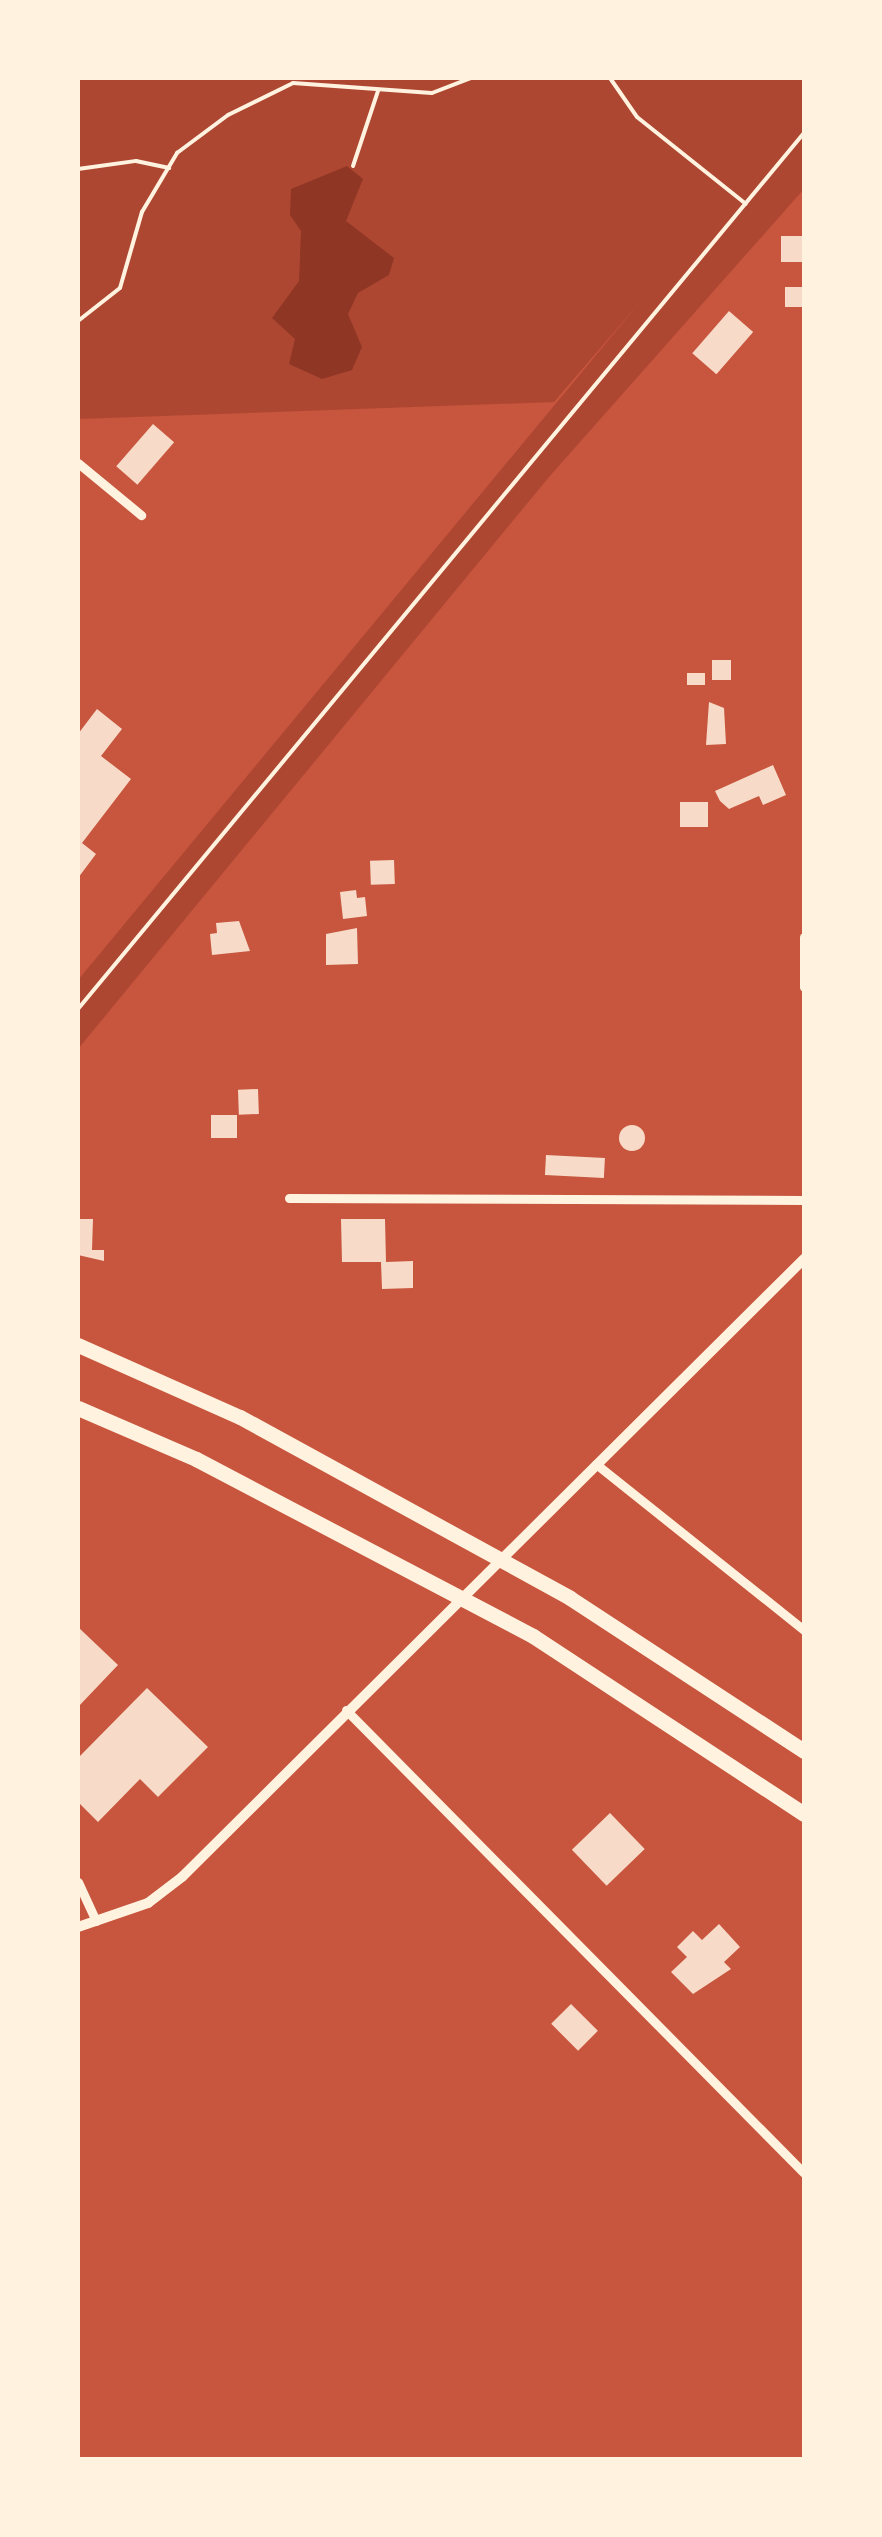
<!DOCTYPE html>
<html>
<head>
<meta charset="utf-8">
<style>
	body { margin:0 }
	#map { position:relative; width:882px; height:2537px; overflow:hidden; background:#c8553d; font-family:Manrope,sans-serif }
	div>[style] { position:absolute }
	.green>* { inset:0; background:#ae4732 }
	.water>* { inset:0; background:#8f3625 }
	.building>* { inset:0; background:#f7dbc8; transform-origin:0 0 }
	.round { border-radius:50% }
	.path>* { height:4px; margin:-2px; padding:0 2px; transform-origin:2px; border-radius:2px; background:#fff3e0 }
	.minor>* { height:9px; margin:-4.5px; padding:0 4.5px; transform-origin:4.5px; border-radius:4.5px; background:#fff3e0 }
	.tertiary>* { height:10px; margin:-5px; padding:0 5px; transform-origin:5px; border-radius:5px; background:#fff3e0 }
	.motorway>* { height:15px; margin:-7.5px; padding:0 7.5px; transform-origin:7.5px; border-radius:7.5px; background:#fff3e0 }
	span { translate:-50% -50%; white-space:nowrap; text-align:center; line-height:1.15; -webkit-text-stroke:10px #fff3e0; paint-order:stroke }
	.frame { position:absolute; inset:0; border:80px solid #fff3e0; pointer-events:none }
</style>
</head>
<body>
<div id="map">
	<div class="green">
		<i style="clip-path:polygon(78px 78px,804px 78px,804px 189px,549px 477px,78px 1049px,78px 980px,640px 302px,554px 402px,78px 419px)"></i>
	</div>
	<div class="water">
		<i style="clip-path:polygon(347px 166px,363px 179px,346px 221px,394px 258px,389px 275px,358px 293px,348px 314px,362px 347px,352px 370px,322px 379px,289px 364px,295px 339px,272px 318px,299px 281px,301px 231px,290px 215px,291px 189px)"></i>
	</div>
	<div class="building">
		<i style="left:781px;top:236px;width:23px;height:26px"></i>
		<i style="left:785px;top:287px;width:18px;height:20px"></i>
		<i style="left:729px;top:311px;width:32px;height:56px;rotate:41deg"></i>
		<i style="left:153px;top:424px;width:28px;height:56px;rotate:41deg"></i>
		<i style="left:712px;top:660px;width:19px;height:20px"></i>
		<i style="left:687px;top:673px;width:18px;height:12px"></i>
		<i style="clip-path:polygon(709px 702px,724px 708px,726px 744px,706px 745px)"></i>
		<i style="clip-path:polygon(97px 709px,122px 729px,101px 756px,131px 779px,82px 843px,96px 854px,78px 878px,78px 734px)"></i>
		<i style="clip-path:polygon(773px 765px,786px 795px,763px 805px,759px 796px,729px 809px,720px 801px,715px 791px)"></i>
		<i style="left:680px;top:802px;width:28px;height:25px"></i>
		<i style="left:394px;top:860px;width:24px;height:24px;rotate:88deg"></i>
		<i style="clip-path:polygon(356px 890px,357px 898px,365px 897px,367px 916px,343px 919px,340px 892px)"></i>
		<i style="clip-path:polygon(239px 921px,250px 951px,212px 955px,210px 934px,217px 933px,216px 923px)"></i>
		<i style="clip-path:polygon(357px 928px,358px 964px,326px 965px,326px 934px)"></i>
		<i style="left:258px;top:1089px;width:25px;height:20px;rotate:88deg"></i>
		<i style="left:211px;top:1115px;width:26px;height:23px"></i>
		<i class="round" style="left:619px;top:1125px;width:26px;height:26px"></i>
		<i style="left:546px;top:1155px;width:59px;height:20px;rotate:3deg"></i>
		<i style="clip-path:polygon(78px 1219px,93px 1219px,92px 1250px,104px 1250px,104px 1261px,78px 1255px)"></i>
		<i style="clip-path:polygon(341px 1219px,385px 1219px,386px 1262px,413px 1261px,413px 1288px,382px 1289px,381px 1262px,342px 1262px)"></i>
		<i style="clip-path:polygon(78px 1627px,118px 1665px,78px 1707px)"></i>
		<i style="clip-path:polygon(147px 1688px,208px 1747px,158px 1797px,140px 1779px,98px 1822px,78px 1802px,78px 1758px)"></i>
		<i style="left:610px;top:1813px;width:50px;height:53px;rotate:46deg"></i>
		<i style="clip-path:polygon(719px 1924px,740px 1947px,724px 1962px,731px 1969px,693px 1994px,671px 1972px,687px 1957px,677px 1947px,693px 1931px,702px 1940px)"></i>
		<i style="left:571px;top:2004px;width:38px;height:28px;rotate:45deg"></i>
	</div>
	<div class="path">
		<i style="left:610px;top:78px;width:47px;rotate:55.3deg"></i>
		<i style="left:637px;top:117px;width:139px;rotate:38.6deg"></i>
		<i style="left:353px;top:166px;width:79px;rotate:-71.6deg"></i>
		<i style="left:78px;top:169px;width:59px;rotate:-7.9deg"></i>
		<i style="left:136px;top:161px;width:34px;rotate:12deg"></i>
		<i style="left:78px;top:321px;width:53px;rotate:-38.2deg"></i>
		<i style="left:120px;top:288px;width:79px;rotate:-73.9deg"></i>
		<i style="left:142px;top:212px;width:69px;rotate:-59.3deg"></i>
		<i style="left:177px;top:153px;width:64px;rotate:-36.7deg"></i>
		<i style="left:228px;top:115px;width:72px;rotate:-26.2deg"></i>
		<i style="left:293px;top:83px;width:139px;rotate:4.1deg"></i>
		<i style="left:432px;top:93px;width:42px;rotate:-21deg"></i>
		<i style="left:78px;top:1009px;width:1138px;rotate:-50.35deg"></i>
	</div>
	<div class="minor">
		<i style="left:78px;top:463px;width:82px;rotate:39.5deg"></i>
		<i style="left:804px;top:937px;width:50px;rotate:90deg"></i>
		<i style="left:289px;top:1198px;width:515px;rotate:0.22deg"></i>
		<i style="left:596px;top:1464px;width:266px;rotate:38.6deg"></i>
		<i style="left:346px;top:1710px;width:651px;rotate:45.31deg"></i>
		<i style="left:78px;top:1882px;width:43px;rotate:65.2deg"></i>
	</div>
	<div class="tertiary">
		<i style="left:78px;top:1927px;width:74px;rotate:-18.9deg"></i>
		<i style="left:148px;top:1903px;width:43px;rotate:-37.4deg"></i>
		<i style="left:182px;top:1877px;width:877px;rotate:-44.82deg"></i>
	</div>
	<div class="motorway">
		<i style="left:78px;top:1345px;width:177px;rotate:24deg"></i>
		<i style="left:240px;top:1417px;width:376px;rotate:28.7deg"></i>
		<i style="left:570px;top:1598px;width:280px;rotate:33.2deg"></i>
		<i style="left:78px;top:1408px;width:129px;rotate:23.4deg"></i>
		<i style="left:196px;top:1459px;width:381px;rotate:27.7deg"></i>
		<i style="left:533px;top:1636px;width:324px;rotate:33.3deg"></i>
	</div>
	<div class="frame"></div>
</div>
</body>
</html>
